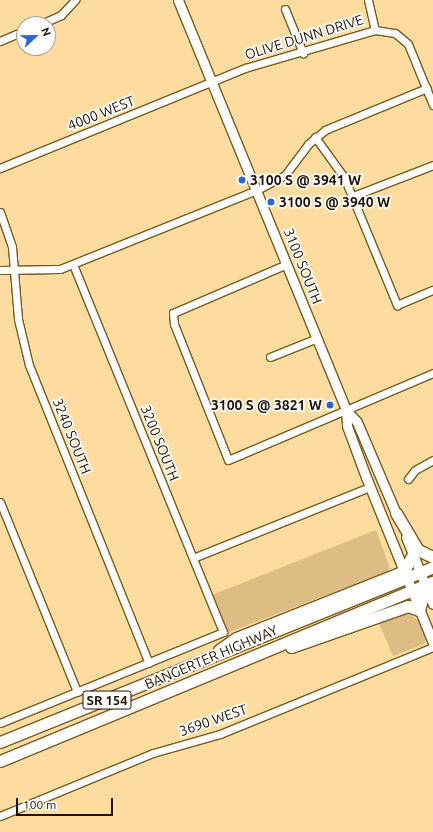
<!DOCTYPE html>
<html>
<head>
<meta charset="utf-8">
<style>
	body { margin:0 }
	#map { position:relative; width:433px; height:832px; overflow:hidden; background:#fedca0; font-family:Ubuntu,sans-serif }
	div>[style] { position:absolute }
	.green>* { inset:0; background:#ddbd84 }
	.roads { filter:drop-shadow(1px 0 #785a1d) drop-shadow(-1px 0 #785a1d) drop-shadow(0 1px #785a1d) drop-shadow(0 -1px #785a1d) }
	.minor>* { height:7px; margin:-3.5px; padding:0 3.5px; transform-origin:3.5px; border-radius:3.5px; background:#fff }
	.major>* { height:9px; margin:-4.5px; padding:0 4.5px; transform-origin:4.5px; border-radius:4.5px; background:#fff }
	.highway>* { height:11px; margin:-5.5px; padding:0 5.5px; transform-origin:5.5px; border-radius:5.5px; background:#fff }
	.dots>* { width:11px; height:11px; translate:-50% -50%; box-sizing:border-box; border:2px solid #fff; border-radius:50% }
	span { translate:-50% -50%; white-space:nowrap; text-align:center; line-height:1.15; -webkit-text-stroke:3.5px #fff; paint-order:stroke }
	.shield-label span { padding:1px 3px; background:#fff; border:1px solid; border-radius:3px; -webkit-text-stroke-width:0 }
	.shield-label { font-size:13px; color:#1e1200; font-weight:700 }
	.street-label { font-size:14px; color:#1e1200 }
	.poi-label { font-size:14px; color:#1e1200; font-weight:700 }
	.left { translate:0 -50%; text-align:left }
	.right { translate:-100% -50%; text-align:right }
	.north { position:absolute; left:16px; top:16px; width:40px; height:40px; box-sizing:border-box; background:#fff; border:1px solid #a5a099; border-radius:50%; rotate:68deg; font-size:11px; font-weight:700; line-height:16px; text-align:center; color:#1e1200 }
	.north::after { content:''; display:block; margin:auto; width:14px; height:18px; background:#2d65d3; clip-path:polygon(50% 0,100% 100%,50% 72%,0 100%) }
	.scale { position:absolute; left:16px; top:798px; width:97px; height:18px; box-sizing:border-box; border:2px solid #1e1200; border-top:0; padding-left:5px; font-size:12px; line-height:14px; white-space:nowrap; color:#1e1200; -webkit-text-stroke:3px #fff; paint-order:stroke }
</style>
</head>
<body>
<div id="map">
	<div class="green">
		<i style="clip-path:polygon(376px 530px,390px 568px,387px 572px,227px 633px,212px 595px)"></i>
		<i style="clip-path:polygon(406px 612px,418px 620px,426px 639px,424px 644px,393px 656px,379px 623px)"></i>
	</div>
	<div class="roads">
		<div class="minor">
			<i style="left:368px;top:0;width:31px;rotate:77deg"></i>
			<i style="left:285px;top:9px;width:48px;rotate:67.8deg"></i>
			<i style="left:41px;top:24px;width:22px;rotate:-24deg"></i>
			<i style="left:61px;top:15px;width:21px;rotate:-47deg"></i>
			<i style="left:0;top:41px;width:26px;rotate:-23deg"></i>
			<i style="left:315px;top:137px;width:49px;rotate:54.1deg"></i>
			<i style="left:344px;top:177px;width:139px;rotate:67.5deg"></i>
			<i style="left:397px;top:305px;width:39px;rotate:-23deg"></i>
			<i style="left:0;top:168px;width:265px;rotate:-22.2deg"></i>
			<i style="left:245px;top:68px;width:135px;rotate:-16.3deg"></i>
			<i style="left:375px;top:30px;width:20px;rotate:9deg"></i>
			<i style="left:395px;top:33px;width:17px;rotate:40deg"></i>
			<i style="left:408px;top:44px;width:66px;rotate:67.7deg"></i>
			<i style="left:353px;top:196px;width:86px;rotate:-21.2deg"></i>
			<i style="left:0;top:212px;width:37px;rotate:71deg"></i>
			<i style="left:12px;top:247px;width:72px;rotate:85.2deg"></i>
			<i style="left:18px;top:319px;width:47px;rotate:76.6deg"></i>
			<i style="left:29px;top:365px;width:321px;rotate:68.1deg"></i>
			<i style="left:287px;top:264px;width:124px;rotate:156.7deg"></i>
			<i style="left:173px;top:313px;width:11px;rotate:85deg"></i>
			<i style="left:174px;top:324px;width:146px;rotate:68.3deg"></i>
			<i style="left:228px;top:460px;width:223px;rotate:-23deg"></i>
			<i style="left:0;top:270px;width:60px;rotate:-1deg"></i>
			<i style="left:60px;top:269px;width:212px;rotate:-21.9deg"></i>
			<i style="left:257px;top:190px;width:32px;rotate:-28deg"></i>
			<i style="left:285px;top:175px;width:39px;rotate:-53deg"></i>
			<i style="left:308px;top:144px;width:22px;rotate:-39deg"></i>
			<i style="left:325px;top:130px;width:110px;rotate:-22.4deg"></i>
			<i style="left:270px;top:357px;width:51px;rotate:-22deg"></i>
			<i style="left:408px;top:479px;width:11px;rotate:-52deg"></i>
			<i style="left:415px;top:470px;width:21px;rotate:-29deg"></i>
			<i style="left:0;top:502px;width:205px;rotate:67.9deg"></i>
			<i style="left:193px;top:558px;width:191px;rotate:-21.9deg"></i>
			<i style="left:0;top:723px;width:241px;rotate:-22.2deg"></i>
			<i style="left:223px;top:632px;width:397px;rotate:-112.2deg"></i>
			<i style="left:0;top:816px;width:165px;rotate:-22.4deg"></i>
			<i style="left:153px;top:753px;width:70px;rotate:-15.8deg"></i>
			<i style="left:220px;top:734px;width:230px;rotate:-22.2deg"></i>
		</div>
		<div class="major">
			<i style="left:178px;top:0;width:443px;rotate:67.7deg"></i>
			<i style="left:346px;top:410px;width:16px;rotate:86deg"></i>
			<i style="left:347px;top:426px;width:54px;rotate:69.6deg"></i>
			<i style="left:366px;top:477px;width:179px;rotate:68deg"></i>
			<i style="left:346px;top:410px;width:16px;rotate:47deg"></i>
			<i style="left:357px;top:422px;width:104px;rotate:66.9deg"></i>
			<i style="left:406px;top:537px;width:72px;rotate:68.1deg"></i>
		</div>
		<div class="highway">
			<i style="left:396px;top:513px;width:43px;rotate:59.3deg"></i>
			<i style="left:418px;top:550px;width:17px;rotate:25deg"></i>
			<i style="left:291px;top:647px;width:124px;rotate:-19.3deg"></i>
			<i style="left:408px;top:606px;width:12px;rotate:20deg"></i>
			<i style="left:419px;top:610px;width:15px;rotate:-74deg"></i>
			<i style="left:423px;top:596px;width:11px;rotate:-27deg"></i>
			<i style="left:219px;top:650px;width:21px;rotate:-35deg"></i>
			<i style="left:236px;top:638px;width:181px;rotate:-21.7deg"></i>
			<i style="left:404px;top:571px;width:19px;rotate:-62deg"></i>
			<i style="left:0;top:742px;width:467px;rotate:-22deg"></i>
			<i style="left:0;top:761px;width:469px;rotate:-22.5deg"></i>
		</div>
	</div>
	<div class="dots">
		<i style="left:242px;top:180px;background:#2d65d3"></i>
		<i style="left:271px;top:202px;background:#2d65d3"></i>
		<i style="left:330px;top:405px;background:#2d65d3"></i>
	</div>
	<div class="shield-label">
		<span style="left:107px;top:700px">SR 154</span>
	</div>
	<div class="street-label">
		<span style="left:304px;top:37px;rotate:-17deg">OLIVE DUNN DRIVE</span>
		<span style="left:101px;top:113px;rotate:-22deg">4000 WEST</span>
		<span style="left:303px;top:266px;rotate:68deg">3100 SOUTH</span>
		<span style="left:72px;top:436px;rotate:68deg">3240 SOUTH</span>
		<span style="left:160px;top:443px;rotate:68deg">3200 SOUTH</span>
		<span style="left:211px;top:657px;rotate:-23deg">BANGERTER HIGHWAY</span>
		<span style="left:213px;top:720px;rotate:-19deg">3690 WEST</span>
	</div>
	<div class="poi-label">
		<span class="left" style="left:250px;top:180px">3100 S @ 3941 W</span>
		<span class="left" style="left:279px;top:202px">3100 S @ 3940 W</span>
		<span class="right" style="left:322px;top:405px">3100 S @ 3821 W</span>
	</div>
	<div class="north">N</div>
	<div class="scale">100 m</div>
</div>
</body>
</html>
